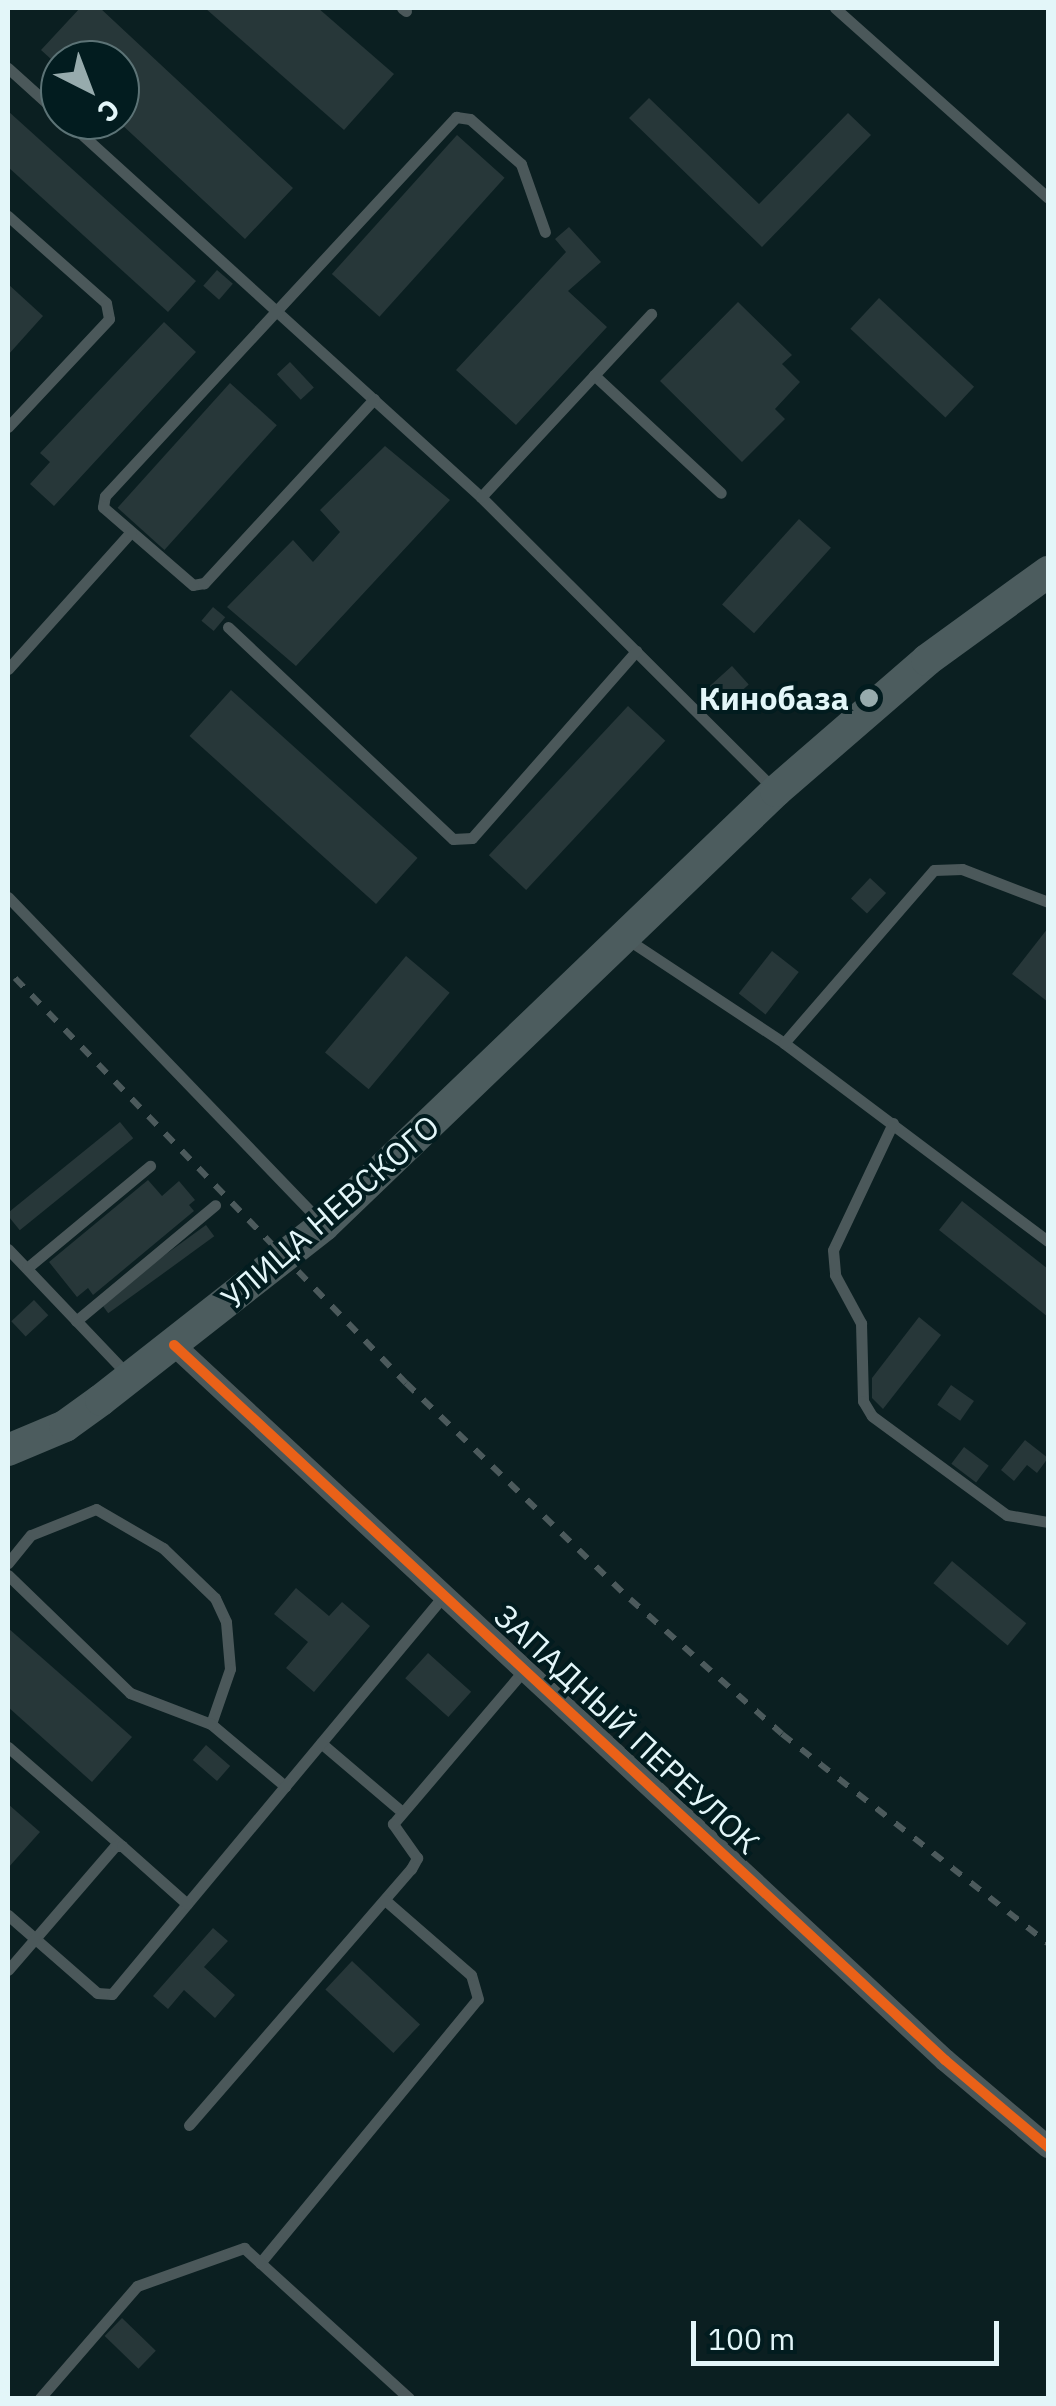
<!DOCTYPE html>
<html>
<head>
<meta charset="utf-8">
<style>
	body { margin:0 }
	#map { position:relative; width:1056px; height:2406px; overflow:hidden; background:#0b1f21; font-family:"IBM Plex Sans",sans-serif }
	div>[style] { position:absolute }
	.building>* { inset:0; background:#273739; transform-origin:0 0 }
	.lane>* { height:11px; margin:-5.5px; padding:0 5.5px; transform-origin:5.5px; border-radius:5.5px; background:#4b585a }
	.street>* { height:22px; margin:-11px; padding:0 11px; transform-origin:11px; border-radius:11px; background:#4b585a }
	.secondary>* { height:32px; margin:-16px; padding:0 16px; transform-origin:16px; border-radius:16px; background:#4c5c5e }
	.rail>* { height:6px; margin-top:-3px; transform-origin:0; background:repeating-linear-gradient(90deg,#4c5a5c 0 12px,transparent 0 24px) }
	.cycleway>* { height:10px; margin:-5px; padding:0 5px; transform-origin:5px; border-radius:5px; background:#ea6118 }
	.dots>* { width:28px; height:28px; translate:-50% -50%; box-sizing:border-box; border:5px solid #021c1f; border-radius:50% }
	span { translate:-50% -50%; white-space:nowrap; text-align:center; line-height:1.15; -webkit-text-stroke:8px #021c1f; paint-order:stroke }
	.poi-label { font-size:32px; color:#e3f6f9; font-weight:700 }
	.right { translate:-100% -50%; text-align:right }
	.street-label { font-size:32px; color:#e3f6f9 }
	.frame { position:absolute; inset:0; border:10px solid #e3f6f9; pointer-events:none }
	.north { position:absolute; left:40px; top:40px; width:100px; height:100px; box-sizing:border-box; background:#021c1f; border:2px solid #5c7376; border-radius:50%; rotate:138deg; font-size:28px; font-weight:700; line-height:40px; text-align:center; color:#e3f6f9 }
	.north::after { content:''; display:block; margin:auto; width:35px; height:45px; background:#97abad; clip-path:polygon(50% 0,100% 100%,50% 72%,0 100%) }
	.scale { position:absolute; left:691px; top:2321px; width:308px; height:45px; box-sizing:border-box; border:5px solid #e3f6f9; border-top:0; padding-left:12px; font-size:30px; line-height:35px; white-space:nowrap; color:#e3f6f9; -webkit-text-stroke:8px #021c1f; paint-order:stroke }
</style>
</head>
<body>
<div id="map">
	<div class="building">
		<i style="clip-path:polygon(80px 8px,100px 8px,293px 188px,245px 239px,120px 123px,120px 60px,52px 60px,41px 50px)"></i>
		<i style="clip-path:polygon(205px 8px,318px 8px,394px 74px,344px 130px)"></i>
		<i style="clip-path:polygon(649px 98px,759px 204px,848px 113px,871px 135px,762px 247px,629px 118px)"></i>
		<i style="clip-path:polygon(8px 111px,196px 281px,168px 312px,8px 167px)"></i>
		<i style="left:457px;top:135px;width:64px;height:187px;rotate:42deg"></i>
		<i style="clip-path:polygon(569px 227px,601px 262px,568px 291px,607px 327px,516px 425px,456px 370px,566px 252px,555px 239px)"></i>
		<i style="left:217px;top:270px;width:21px;height:21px;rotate:41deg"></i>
		<i style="clip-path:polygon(8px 284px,43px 316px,8px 355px)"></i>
		<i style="left:879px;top:298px;width:130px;height:42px;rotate:43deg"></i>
		<i style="clip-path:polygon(738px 302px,792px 355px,782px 364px,800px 382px,775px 409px,785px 419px,742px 462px,660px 381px)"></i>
		<i style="clip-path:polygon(164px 322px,196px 352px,54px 506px,30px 484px,50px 462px,40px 453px)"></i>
		<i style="left:290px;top:362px;width:35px;height:18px;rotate:47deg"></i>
		<i style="left:230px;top:383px;width:63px;height:168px;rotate:42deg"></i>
		<i style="clip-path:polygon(385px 446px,450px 500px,296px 666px,227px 607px,293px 540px,313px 562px,340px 532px,320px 510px)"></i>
		<i style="left:799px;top:519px;width:43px;height:115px;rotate:42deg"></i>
		<i style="left:213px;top:607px;width:16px;height:18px;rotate:40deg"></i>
		<i style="left:732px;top:666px;width:25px;height:38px;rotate:48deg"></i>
		<i style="left:231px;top:690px;width:251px;height:62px;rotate:42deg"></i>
		<i style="left:628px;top:706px;width:51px;height:204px;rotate:43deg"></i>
		<i style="left:870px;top:878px;width:22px;height:28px;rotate:43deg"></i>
		<i style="clip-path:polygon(1048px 928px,1048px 1002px,1012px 974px)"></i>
		<i style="left:772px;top:951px;width:34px;height:54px;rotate:38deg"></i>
		<i style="left:406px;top:956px;width:57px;height:126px;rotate:40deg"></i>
		<i style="left:120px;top:1122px;width:21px;height:146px;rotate:51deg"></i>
		<i style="clip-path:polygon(148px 1180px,162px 1196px,179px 1181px,195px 1200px,189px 1205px,194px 1211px,93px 1295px,88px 1288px,77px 1297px,49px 1262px)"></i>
		<i style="clip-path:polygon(962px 1201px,1048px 1269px,1048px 1317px,939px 1230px)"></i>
		<i style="left:206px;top:1225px;width:14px;height:131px;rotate:54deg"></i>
		<i style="left:34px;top:1300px;width:21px;height:31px;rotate:47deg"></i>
		<i style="clip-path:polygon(919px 1317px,941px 1335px,883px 1409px,872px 1398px,872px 1378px)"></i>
		<i style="left:951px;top:1385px;width:28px;height:24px;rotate:35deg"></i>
		<i style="clip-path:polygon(1025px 1440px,1048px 1458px,1037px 1473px,1027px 1465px,1014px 1481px,1001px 1470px)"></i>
		<i style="left:964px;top:1447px;width:31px;height:21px;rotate:37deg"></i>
		<i style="left:952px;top:1561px;width:97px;height:29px;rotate:40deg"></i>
		<i style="clip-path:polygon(296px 1588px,329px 1616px,342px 1602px,370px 1626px,314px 1692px,286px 1668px,308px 1642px,274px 1614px)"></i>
		<i style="clip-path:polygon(8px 1628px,132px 1737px,92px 1782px,8px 1707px)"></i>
		<i style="left:428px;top:1653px;width:58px;height:34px;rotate:42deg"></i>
		<i style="left:206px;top:1745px;width:32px;height:20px;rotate:41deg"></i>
		<i style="clip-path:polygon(8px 1804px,40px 1832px,8px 1868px)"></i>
		<i style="clip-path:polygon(213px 1928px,228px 1941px,204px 1967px,235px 1995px,215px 2018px,184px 1990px,168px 2009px,153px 1996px)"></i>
		<i style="left:352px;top:1961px;width:93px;height:39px;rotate:43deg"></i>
		<i style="left:122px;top:2318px;width:47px;height:25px;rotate:44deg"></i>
	</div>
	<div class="lane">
		<i style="left:402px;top:8px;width:5px;rotate:37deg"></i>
		<i style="left:835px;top:8px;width:285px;rotate:41.7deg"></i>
		<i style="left:8px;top:68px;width:70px;rotate:42.1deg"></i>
		<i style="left:66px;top:120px;width:561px;rotate:42.25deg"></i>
		<i style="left:481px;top:497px;width:412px;rotate:44.9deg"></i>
		<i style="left:8px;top:216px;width:131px;rotate:41.6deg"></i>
		<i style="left:106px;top:303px;width:16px;rotate:79deg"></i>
		<i style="left:109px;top:319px;width:148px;rotate:133.1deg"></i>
		<i style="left:594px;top:375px;width:173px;rotate:42.9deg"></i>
		<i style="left:374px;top:399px;width:251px;rotate:132.7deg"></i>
		<i style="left:204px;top:583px;width:11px;rotate:170deg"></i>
		<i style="left:193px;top:585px;width:119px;rotate:-139.1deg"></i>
		<i style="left:103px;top:507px;width:11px;rotate:-80deg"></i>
		<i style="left:105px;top:496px;width:517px;rotate:-47.2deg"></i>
		<i style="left:456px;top:117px;width:14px;rotate:8deg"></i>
		<i style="left:470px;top:119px;width:68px;rotate:41.4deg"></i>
		<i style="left:521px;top:164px;width:72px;rotate:70.6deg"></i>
		<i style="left:481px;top:497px;width:250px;rotate:-47.1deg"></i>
		<i style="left:228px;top:627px;width:309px;rotate:43.3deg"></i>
		<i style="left:453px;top:839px;width:19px;rotate:-3deg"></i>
		<i style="left:472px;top:838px;width:249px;rotate:-48.7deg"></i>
		<i style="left:8px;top:669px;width:184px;rotate:-48.1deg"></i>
		<i style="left:8px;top:897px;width:451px;rotate:46.1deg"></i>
		<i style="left:627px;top:939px;width:188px;rotate:33.5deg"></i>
		<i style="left:784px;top:1043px;width:330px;rotate:36.9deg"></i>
		<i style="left:784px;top:1043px;width:229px;rotate:-49.1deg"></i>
		<i style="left:934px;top:870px;width:28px;rotate:-2deg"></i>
		<i style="left:962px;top:869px;width:92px;rotate:21deg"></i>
		<i style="left:893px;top:1123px;width:140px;rotate:115.3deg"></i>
		<i style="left:833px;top:1250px;width:25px;rotate:85deg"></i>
		<i style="left:835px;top:1275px;width:55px;rotate:61.6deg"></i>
		<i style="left:861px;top:1323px;width:78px;rotate:88.5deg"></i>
		<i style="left:863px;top:1401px;width:17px;rotate:59deg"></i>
		<i style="left:872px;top:1416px;width:167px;rotate:36.3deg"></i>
		<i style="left:1007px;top:1515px;width:42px;rotate:9.7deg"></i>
		<i style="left:8px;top:1249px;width:174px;rotate:46.4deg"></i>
		<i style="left:27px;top:1268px;width:160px;rotate:-39.7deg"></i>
		<i style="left:76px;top:1321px;width:181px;rotate:-39.8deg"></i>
		<i style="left:8px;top:1563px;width:36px;rotate:-51deg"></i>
		<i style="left:31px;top:1535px;width:70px;rotate:-21.8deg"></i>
		<i style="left:96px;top:1509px;width:78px;rotate:30.2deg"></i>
		<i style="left:163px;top:1548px;width:72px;rotate:43.9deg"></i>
		<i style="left:215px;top:1598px;width:26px;rotate:65deg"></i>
		<i style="left:226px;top:1622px;width:47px;rotate:85.1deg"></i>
		<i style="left:230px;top:1669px;width:58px;rotate:109.1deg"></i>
		<i style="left:211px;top:1724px;width:97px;rotate:40deg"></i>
		<i style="left:8px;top:1575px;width:170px;rotate:44deg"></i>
		<i style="left:130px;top:1693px;width:87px;rotate:20.9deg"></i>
		<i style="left:321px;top:1743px;width:105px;rotate:40.4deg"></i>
		<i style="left:8px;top:1747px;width:151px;rotate:41deg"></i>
		<i style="left:8px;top:1915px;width:118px;rotate:41.2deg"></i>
		<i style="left:97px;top:1993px;width:15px;rotate:4deg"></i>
		<i style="left:112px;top:1994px;width:520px;rotate:-50.22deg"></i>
		<i style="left:8px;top:1970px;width:164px;rotate:-49.2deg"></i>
		<i style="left:115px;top:1846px;width:7px"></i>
		<i style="left:122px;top:1846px;width:87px;rotate:41.7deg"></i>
		<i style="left:189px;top:2125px;width:339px;rotate:-49.1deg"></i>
		<i style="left:411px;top:1869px;width:13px;rotate:-61deg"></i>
		<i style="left:417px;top:1858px;width:42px;rotate:-125.2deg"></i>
		<i style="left:393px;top:1824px;width:205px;rotate:-49.6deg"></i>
		<i style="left:260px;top:2263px;width:342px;rotate:-50.5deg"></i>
		<i style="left:478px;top:1999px;width:25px;rotate:-106deg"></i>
		<i style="left:471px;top:1975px;width:114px;rotate:-138.9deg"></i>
		<i style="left:40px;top:2398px;width:148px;rotate:-49.1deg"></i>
		<i style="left:137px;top:2286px;width:114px;rotate:-19.6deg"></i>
		<i style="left:244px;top:2248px;width:223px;rotate:42.3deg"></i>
	</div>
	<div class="street">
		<i style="left:174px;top:1345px;width:1052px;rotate:42.84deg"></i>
		<i style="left:945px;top:2060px;width:135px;rotate:40.2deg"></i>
	</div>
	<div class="secondary">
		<i style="left:8px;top:1450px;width:62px;rotate:-22.8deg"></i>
		<i style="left:65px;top:1426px;width:44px;rotate:-35.8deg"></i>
		<i style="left:101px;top:1400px;width:283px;rotate:-38.1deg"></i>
		<i style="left:324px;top:1225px;width:627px;rotate:-43.84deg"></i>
		<i style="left:776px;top:791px;width:200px;rotate:-40.9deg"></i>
		<i style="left:927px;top:660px;width:150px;rotate:-36deg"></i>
	</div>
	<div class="rail">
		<i style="left:15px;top:978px;width:563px;rotate:46.01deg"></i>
		<i style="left:406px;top:1383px;width:311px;rotate:44deg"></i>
		<i style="left:630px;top:1599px;width:203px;rotate:41.6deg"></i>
		<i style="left:782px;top:1734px;width:338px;rotate:38.2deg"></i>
	</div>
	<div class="cycleway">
		<i style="left:174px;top:1345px;width:1052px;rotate:42.84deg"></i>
		<i style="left:945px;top:2060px;width:135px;rotate:40.2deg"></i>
	</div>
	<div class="dots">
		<i style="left:869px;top:698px;background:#97abad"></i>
	</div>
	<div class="poi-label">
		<span class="right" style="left:849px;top:698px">Кинобаза</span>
	</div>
	<div class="street-label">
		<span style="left:330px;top:1212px;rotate:-41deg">УЛИЦА НЕВСКОГО</span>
		<span style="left:627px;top:1729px;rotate:43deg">ЗАПАДНЫЙ ПЕРЕУЛОК</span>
	</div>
	<div class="frame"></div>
	<div class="north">С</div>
	<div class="scale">100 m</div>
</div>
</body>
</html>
